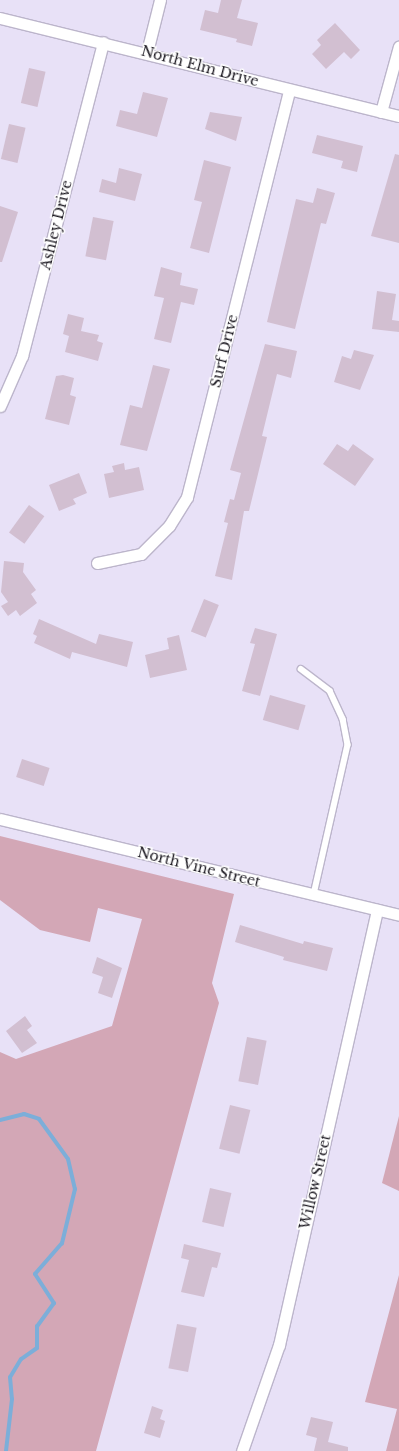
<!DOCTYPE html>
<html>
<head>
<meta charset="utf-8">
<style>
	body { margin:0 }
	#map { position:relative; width:399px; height:1451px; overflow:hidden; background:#e8e1f7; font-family:"Libre Baskerville",serif }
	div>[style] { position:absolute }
	.green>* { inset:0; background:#d3a7b6 }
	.stream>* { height:4px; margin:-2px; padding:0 2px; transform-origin:2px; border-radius:2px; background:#7caed9 }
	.building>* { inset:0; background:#d2bfd1; transform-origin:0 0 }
	.roads { filter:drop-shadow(1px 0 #bcb5cb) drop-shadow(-1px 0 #bcb5cb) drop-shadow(0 1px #bcb5cb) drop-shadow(0 -1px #bcb5cb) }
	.lane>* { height:5.5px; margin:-2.75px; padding:0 2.75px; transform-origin:2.75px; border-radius:2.75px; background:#fff }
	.street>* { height:11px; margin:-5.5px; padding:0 5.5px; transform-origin:5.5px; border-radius:5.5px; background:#fff }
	span { translate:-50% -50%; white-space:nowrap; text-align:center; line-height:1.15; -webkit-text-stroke:3px #fff; paint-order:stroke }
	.street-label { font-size:14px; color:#1b1820 }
</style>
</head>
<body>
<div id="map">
	<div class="green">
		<i style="clip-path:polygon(0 836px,234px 894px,212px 983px,219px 1003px,96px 1451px,0 1451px,0 1052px,16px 1059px,112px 1026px,142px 919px,98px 908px,90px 942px,40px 930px,0 900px)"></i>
		<i style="clip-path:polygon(399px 1116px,399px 1191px,382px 1183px)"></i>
		<i style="clip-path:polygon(399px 1275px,399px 1451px,386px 1451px,397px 1409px,365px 1402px)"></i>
	</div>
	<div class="stream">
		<i style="left:0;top:1120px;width:25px;rotate:-14deg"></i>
		<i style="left:24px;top:1114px;width:16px;rotate:18deg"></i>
		<i style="left:39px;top:1119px;width:49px;rotate:54.1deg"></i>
		<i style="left:68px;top:1159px;width:31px;rotate:77deg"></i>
		<i style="left:75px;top:1189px;width:56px;rotate:103.5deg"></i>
		<i style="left:62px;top:1243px;width:41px;rotate:131.1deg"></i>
		<i style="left:35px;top:1274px;width:35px;rotate:57deg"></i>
		<i style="left:54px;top:1303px;width:29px;rotate:126deg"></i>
		<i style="left:37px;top:1326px;width:22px;rotate:90deg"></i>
		<i style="left:37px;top:1348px;width:19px;rotate:145deg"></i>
		<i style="left:21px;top:1359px;width:21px;rotate:121deg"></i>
		<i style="left:10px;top:1377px;width:22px;rotate:85deg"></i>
		<i style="left:12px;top:1399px;width:52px;rotate:96.6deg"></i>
	</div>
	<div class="building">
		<i style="clip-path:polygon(221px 0,242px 0,237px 18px,258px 23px,252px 46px,236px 42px,237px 39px,200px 30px,205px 10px,218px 13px)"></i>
		<i style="clip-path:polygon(335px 23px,360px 50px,351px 59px,344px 52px,326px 69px,312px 54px,321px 45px,317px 40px)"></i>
		<i style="left:29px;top:68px;width:17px;height:36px;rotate:13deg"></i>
		<i style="clip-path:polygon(143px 92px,168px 98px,157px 137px,116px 126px,120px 110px,137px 114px)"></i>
		<i style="clip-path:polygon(210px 112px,242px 117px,236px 141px,205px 129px)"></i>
		<i style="left:9px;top:124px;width:17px;height:36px;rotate:13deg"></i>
		<i style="clip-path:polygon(317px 135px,363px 146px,357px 172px,341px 168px,343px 161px,312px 153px)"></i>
		<i style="clip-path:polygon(395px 154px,399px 155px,399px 243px,371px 236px)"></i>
		<i style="clip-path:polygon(204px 160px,231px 167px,209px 253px,190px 248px,202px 202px,194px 200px)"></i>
		<i style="clip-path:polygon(119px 168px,142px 174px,135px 201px,99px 192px,102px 179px,116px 183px)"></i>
		<i style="clip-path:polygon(317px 188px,335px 193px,326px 224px,321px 223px,295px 329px,267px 322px,296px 199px,313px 203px)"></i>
		<i style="clip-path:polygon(0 206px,18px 212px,2px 262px,0 262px)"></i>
		<i style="left:93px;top:217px;width:21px;height:40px;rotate:11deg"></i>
		<i style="clip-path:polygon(161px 267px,182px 273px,180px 285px,198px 289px,194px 305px,181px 302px,171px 343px,154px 339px,164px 298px,154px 296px)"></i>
		<i style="clip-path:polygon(377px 291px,396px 294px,392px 320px,399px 321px,399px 332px,372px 329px)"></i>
		<i style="clip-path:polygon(68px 314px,84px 318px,81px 331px,99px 335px,97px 341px,103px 343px,98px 361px,65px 352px,69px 336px,63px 334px)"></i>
		<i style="clip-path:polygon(265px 344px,297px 351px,291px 378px,277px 374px,262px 436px,267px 437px,249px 511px,244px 511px,232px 580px,215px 576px,228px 523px,224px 522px,230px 499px,234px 500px,241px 473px,230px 470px)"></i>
		<i style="clip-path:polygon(354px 350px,374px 355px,360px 390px,334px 382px,342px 356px,351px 359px)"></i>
		<i style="clip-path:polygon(153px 365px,170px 369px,147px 451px,120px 445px,130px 405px,142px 408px)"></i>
		<i style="clip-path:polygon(63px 375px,74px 378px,70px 395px,76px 397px,69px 425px,45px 419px,56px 376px)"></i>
		<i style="clip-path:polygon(337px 444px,348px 451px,353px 444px,374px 459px,355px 486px,323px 464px)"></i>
		<i style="clip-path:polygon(124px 463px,125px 470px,139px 467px,144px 490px,109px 498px,104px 474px,114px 472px,112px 466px)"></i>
		<i style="clip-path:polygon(79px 473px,87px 493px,73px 499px,76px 504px,59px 511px,49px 485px)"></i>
		<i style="left:29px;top:505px;width:19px;height:34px;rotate:36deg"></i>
		<i style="clip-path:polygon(4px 561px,24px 563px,23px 572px,36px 590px,31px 594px,37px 603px,20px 616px,16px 610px,8px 616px,1px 606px,8px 602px,1px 592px)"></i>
		<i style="left:204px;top:599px;width:16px;height:35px;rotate:22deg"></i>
		<i style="clip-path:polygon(39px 619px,96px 644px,99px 634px,133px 642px,127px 667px,72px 652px,70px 659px,34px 643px,37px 636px,33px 634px)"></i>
		<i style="clip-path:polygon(255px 628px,277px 634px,260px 696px,242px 691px,255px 644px,250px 643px)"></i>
		<i style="clip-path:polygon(179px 635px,187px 670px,150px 678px,145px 655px,169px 649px,167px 638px)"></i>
		<i style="left:270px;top:695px;width:37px;height:26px;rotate:16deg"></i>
		<i style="left:22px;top:759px;width:29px;height:19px;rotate:18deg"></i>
		<i style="clip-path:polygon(240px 925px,303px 944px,304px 941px,333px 948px,327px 971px,283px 960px,284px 957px,235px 942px)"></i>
		<i style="clip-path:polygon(97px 957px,122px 968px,112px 998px,98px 993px,103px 977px,92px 973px)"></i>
		<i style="clip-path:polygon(25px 1016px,32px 1026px,27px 1030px,37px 1043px,22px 1053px,6px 1031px)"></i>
		<i style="left:247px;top:1037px;width:20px;height:45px;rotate:11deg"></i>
		<i style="left:230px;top:1105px;width:21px;height:45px;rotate:14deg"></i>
		<i style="left:210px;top:1188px;width:22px;height:35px;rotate:13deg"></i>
		<i style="clip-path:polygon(184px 1244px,221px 1253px,217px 1268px,212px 1267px,204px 1297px,181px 1292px,189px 1260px,181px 1258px)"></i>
		<i style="left:177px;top:1324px;width:20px;height:45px;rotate:11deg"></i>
		<i style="clip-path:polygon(152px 1406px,163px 1410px,160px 1419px,165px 1421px,160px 1438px,144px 1433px)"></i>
		<i style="clip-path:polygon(311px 1417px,333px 1422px,328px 1442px,348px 1447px,348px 1451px,314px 1451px,317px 1438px,306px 1435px)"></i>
	</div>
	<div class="roads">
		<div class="lane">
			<i style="left:301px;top:669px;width:36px;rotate:37deg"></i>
			<i style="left:330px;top:691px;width:31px;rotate:65deg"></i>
			<i style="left:343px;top:719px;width:26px;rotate:79deg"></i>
			<i style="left:348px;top:745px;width:154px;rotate:102.8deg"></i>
		</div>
		<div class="street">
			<i style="left:0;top:18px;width:411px;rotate:13.8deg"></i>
			<i style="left:147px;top:52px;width:54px;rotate:-76deg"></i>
			<i style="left:381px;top:112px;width:68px;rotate:-74.7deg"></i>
			<i style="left:0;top:406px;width:55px;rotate:-66.3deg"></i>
			<i style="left:22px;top:356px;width:324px;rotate:-75.5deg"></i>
			<i style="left:97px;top:563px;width:45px;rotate:-11.6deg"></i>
			<i style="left:141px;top:554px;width:40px;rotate:-45deg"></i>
			<i style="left:169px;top:526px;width:34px;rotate:-58deg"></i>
			<i style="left:187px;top:497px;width:420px;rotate:-75.9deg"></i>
			<i style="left:0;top:819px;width:410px;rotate:13.5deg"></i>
			<i style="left:242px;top:1451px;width:112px;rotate:-70.8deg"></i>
			<i style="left:279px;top:1345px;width:446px;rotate:-77.3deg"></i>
		</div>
	</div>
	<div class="street-label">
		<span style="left:200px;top:66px;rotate:15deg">North Elm Drive</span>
		<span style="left:56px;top:225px;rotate:-76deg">Ashley Drive</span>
		<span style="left:224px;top:351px;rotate:-76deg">Surf Drive</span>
		<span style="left:199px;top:867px;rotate:14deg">North Vine Street</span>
		<span style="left:315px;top:1182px;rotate:-77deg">Willow Street</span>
	</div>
</div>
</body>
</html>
